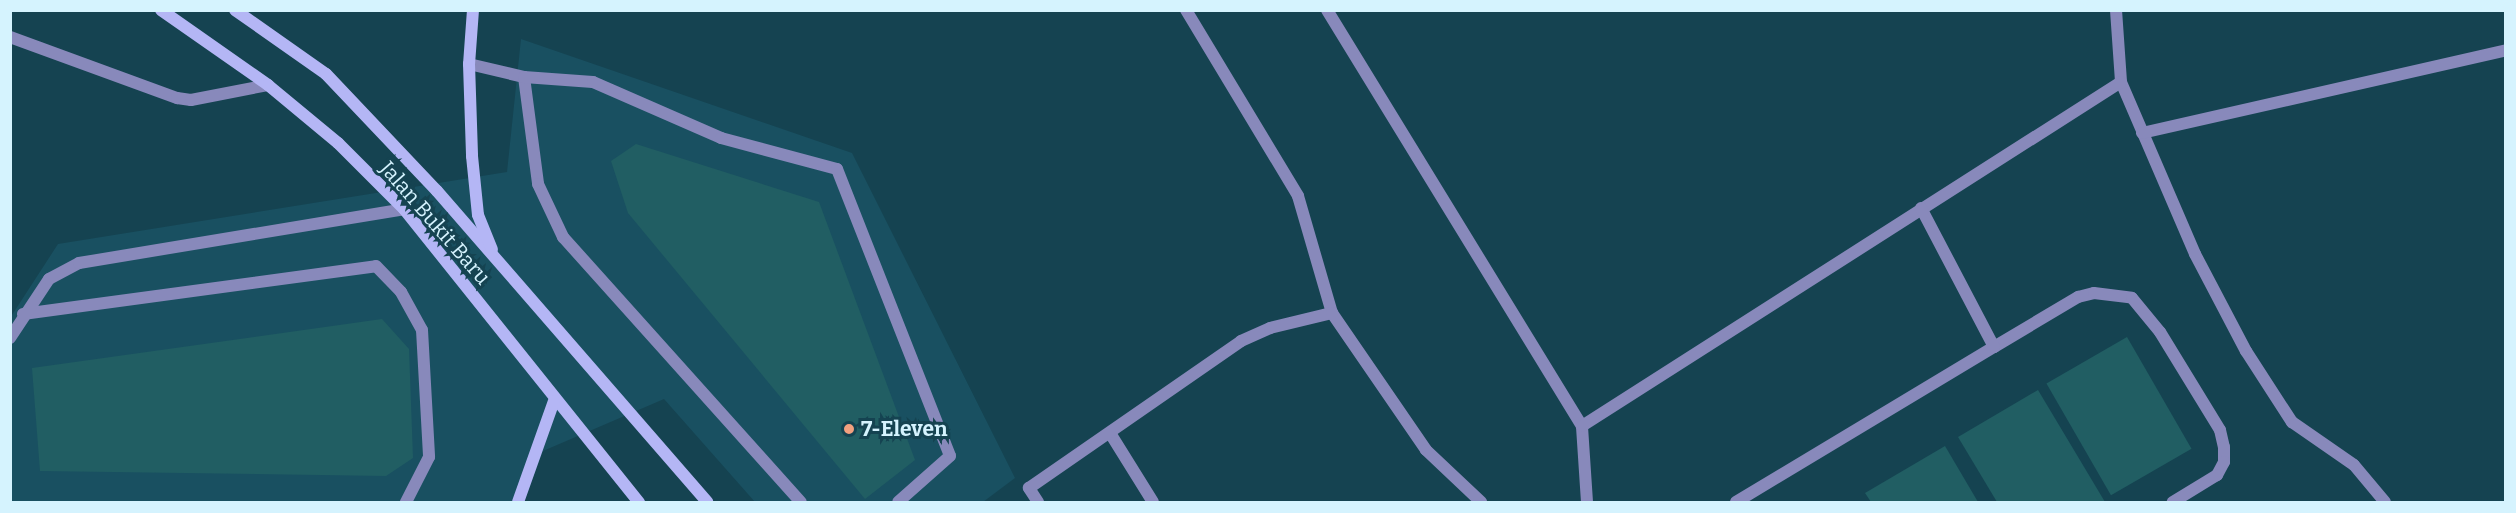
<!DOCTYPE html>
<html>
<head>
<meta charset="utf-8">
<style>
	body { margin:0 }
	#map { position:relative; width:2516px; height:513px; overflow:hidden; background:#154351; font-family:Bitter,serif }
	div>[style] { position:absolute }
	.built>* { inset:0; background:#195061 }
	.building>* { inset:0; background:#215e63; transform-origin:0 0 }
	.service>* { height:12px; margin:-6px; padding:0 6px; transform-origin:6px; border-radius:6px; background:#8889bb }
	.minor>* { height:12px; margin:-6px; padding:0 6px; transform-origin:6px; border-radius:6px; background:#8889bb }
	.secondary>* { height:12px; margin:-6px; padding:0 6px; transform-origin:6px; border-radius:6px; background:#b4b6f5 }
	.dots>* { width:16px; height:16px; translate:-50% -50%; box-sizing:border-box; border:3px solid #154351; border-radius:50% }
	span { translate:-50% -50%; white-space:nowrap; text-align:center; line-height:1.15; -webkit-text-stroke:6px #154351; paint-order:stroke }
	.street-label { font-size:21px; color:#d5f3fe }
	.poi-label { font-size:21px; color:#d5f3fe; font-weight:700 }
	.left { translate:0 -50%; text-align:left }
	.frame { position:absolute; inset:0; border:12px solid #d5f3fe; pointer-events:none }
</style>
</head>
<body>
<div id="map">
	<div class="built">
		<i style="clip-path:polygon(521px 39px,852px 153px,1015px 478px,983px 502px,755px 502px,664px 399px,543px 451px,524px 502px,11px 502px,10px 318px,58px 244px,507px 172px)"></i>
	</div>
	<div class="building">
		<i style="clip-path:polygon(636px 144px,819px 202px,915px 460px,865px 499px,628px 213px,611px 161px)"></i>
		<i style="clip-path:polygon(382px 319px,409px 349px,413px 458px,386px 476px,40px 471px,32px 368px)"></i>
		<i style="left:2127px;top:337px;width:129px;height:93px;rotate:60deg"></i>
		<i style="clip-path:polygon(2038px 390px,2105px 502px,1997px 502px,1958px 437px)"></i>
		<i style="clip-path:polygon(1945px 446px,1978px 502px,1871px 502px,1865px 493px)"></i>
	</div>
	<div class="service">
		<i style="left:1186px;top:10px;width:217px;rotate:58.9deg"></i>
		<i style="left:1298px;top:196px;width:122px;rotate:73.8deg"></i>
		<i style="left:1327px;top:10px;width:488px;rotate:58.5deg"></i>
		<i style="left:10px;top:37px;width:178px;rotate:20.1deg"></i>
		<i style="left:177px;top:98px;width:14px;rotate:8deg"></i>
		<i style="left:191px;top:100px;width:78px;rotate:-11deg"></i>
		<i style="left:23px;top:314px;width:356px;rotate:-7.7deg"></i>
		<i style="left:1994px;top:347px;width:98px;rotate:-30.8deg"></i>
		<i style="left:2078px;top:297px;width:16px;rotate:-14deg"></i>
		<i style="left:2094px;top:293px;width:38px;rotate:7deg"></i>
		<i style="left:2132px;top:298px;width:44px;rotate:50.5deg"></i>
		<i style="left:2160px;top:332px;width:115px;rotate:58.5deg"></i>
		<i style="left:2220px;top:430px;width:17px;rotate:77deg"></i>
		<i style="left:2224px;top:447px;width:15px;rotate:90deg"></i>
		<i style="left:2224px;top:462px;width:15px;rotate:118deg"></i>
		<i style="left:2217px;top:475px;width:52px;rotate:148.5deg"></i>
		<i style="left:1110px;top:433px;width:81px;rotate:58.1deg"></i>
		<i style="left:1038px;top:502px;width:17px;rotate:-123deg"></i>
		<i style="left:1029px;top:488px;width:258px;rotate:-34.7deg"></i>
		<i style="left:1241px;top:341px;width:32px;rotate:-24deg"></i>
		<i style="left:1270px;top:328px;width:64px;rotate:-13.6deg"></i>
		<i style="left:1332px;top:313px;width:166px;rotate:55.5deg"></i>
		<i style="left:1426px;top:450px;width:76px;rotate:43.4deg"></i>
	</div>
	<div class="minor">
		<i style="left:2116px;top:10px;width:72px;rotate:86deg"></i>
		<i style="left:2121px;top:82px;width:187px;rotate:66.7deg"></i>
		<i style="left:2195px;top:254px;width:110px;rotate:62.3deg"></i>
		<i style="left:2246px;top:351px;width:85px;rotate:57.1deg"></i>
		<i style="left:2292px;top:422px;width:75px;rotate:34.7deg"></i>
		<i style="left:2354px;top:465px;width:48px;rotate:50deg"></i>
		<i style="left:469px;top:64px;width:57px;rotate:13.3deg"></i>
		<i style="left:524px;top:77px;width:108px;rotate:82.5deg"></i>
		<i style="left:538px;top:184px;width:59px;rotate:64.7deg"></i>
		<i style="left:563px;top:237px;width:356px;rotate:48.1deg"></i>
		<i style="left:524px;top:77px;width:69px;rotate:4.1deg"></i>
		<i style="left:593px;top:82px;width:140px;rotate:23.6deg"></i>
		<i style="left:721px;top:138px;width:120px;rotate:15deg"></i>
		<i style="left:837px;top:169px;width:308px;rotate:68.5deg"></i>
		<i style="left:950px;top:456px;width:69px;rotate:138.5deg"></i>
		<i style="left:2142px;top:133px;width:373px;rotate:-12.8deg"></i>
		<i style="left:376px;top:266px;width:36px;rotate:46deg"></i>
		<i style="left:401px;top:292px;width:43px;rotate:61.1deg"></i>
		<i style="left:422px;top:330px;width:127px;rotate:86.8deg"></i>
		<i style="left:429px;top:457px;width:51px;rotate:117.1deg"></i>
		<i style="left:10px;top:338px;width:71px;rotate:-56.5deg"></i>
		<i style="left:49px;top:279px;width:34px;rotate:-28deg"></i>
		<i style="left:79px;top:263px;width:329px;rotate:-9.4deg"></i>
		<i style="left:1587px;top:502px;width:76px;rotate:-93.8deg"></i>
		<i style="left:1582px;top:426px;width:639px;rotate:-32.55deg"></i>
		<i style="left:1736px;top:502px;width:301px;rotate:-31deg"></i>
		<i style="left:1994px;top:347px;width:157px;rotate:-117.7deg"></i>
	</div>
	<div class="secondary">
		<i style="left:161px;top:10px;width:131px;rotate:35deg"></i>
		<i style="left:268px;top:85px;width:91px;rotate:39.6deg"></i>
		<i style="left:338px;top:143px;width:93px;rotate:45deg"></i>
		<i style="left:404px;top:209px;width:376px;rotate:51.3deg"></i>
		<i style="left:235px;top:10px;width:111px;rotate:35.1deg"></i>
		<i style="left:326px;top:74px;width:161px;rotate:46.5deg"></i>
		<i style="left:437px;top:191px;width:412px;rotate:49deg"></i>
		<i style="left:473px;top:10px;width:54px;rotate:94.2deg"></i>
		<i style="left:469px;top:64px;width:92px;rotate:88.1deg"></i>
		<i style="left:472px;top:156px;width:59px;rotate:84.2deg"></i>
		<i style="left:478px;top:215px;width:37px;rotate:68deg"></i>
		<i style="left:518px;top:502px;width:107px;rotate:-70.4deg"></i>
	</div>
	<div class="dots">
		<i style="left:849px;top:429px;background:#f2a07f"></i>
	</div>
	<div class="street-label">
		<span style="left:435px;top:223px;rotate:49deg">Jalan Bukit Baru</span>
	</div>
	<div class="poi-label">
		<span class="left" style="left:861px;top:429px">7-Eleven</span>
	</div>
	<div class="frame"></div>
</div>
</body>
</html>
